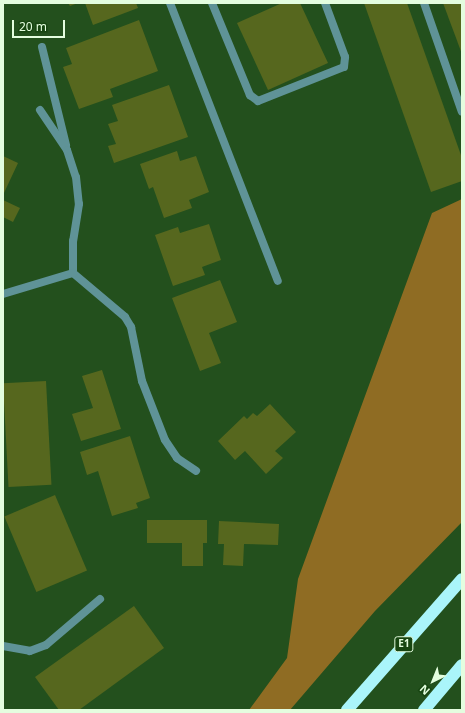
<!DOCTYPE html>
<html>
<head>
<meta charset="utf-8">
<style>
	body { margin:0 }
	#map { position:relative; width:465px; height:713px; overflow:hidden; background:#23501d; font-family:"Noto Sans",sans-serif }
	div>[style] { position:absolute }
	.forest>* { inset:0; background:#8f6c23 }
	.building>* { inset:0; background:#56671e; transform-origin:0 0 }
	.lane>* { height:8px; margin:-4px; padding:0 4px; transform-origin:4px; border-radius:4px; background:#5f9397 }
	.street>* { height:8px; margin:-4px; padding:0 4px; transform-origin:4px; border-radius:4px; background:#5f9397 }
	.highway>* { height:12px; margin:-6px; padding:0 6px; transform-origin:6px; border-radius:6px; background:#aaf5fa }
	span { translate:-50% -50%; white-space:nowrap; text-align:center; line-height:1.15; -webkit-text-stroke:4px #174511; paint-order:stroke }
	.shield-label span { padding:1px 3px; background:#174511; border:1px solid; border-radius:3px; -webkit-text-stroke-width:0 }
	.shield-label { font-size:10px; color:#e4fddf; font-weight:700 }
	.frame { position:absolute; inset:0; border:4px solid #e4fddf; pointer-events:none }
	.north { position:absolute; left:413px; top:661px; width:40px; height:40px; -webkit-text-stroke:3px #174511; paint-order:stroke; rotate:223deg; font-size:11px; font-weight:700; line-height:16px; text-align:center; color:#e4fddf }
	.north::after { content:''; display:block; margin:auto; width:14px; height:18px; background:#e4fddf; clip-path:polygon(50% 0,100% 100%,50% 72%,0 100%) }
	.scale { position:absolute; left:12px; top:20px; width:53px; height:18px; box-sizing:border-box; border:2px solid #e4fddf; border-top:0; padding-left:5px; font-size:12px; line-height:14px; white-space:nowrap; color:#e4fddf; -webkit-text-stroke:3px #174511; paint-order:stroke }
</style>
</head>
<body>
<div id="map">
	<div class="forest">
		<i style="clip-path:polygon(462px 199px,462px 522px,375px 611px,290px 710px,249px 710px,287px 658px,298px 579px,432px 213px)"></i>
	</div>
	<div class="building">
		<i style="clip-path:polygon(68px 3px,78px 3px,70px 6px)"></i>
		<i style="clip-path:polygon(85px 3px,136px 3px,138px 8px,93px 25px)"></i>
		<i style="clip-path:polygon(282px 3px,300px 3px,328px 63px,268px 90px,237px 23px)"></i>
		<i style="clip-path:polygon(364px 3px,407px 3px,462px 158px,462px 181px,431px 192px)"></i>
		<i style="clip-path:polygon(443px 3px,462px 3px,462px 54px)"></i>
		<i style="clip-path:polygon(139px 20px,158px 71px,110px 89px,113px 97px,79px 109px,63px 67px,72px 64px,66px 48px)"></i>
		<i style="clip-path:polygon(169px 85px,188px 137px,114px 163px,108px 146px,116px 144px,108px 124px,118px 121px,112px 105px)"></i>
		<i style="clip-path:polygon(177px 151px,180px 161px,196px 156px,209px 192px,189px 200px,192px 208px,164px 218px,153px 187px,149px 189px,140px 164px)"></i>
		<i style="clip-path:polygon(3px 156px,18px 163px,3px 195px)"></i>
		<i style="clip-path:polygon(3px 200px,20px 208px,13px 222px,3px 217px)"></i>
		<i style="clip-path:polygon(209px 224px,221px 260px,202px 267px,205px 275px,173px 286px,155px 235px,178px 227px,180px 233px)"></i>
		<i style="clip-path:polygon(220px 280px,237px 322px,209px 333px,221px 363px,200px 371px,172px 298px)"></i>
		<i style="clip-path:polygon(102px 370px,121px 429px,81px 441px,72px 414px,93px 408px,82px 376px)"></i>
		<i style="left:46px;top:381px;width:104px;height:43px;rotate:87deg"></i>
		<i style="clip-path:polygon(270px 404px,296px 432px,275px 451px,283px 458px,266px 474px,245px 451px,235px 460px,218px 441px,244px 416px,247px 419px,253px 413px,257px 416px)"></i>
		<i style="clip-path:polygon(130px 436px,150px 498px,136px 503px,138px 508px,112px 516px,98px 471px,87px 475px,80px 452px)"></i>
		<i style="left:55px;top:495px;width:82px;height:55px;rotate:67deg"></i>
		<i style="clip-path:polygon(147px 520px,207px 520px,207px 543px,203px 543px,203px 566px,182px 566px,182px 543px,147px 543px)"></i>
		<i style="clip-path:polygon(219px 521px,279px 524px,278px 545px,244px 544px,243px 566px,223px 565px,224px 544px,218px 544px)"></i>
		<i style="clip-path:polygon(134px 606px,164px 648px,79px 710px,59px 710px,35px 677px)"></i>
	</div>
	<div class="lane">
		<i style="left:170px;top:3px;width:298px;rotate:68.8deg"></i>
		<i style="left:212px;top:3px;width:100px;rotate:67.6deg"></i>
		<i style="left:250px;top:95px;width:10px;rotate:37deg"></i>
		<i style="left:258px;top:101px;width:92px;rotate:-21.6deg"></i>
		<i style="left:344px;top:67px;width:10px;rotate:-84deg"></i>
		<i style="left:345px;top:57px;width:58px;rotate:-110.3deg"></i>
	</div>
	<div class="street">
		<i style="left:424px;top:3px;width:115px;rotate:70.8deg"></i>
		<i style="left:42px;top:47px;width:101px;rotate:76.2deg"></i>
		<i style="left:40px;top:110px;width:48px;rotate:56deg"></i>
		<i style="left:67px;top:150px;width:28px;rotate:72deg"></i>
		<i style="left:76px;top:177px;width:27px;rotate:84deg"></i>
		<i style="left:79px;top:204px;width:37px;rotate:99deg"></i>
		<i style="left:73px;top:241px;width:32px;rotate:90deg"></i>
		<i style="left:73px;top:273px;width:68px;rotate:40.2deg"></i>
		<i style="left:125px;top:317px;width:12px;rotate:59deg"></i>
		<i style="left:131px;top:327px;width:55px;rotate:78.5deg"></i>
		<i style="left:142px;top:381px;width:63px;rotate:68.7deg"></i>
		<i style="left:165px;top:440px;width:22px;rotate:56deg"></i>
		<i style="left:177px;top:458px;width:23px;rotate:34deg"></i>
		<i style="left:3px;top:294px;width:73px;rotate:-16.7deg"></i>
		<i style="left:3px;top:646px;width:27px;rotate:10deg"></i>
		<i style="left:30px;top:651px;width:17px;rotate:-21deg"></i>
		<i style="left:46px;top:645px;width:71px;rotate:-40.4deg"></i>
	</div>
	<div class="highway">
		<i style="left:347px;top:710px;width:174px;rotate:-48.7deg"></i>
		<i style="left:424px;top:710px;width:59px;rotate:-49.8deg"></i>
	</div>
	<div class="shield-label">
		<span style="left:404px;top:644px">E1</span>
	</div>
	<div class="frame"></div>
	<div class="north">N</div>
	<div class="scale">20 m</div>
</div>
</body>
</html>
